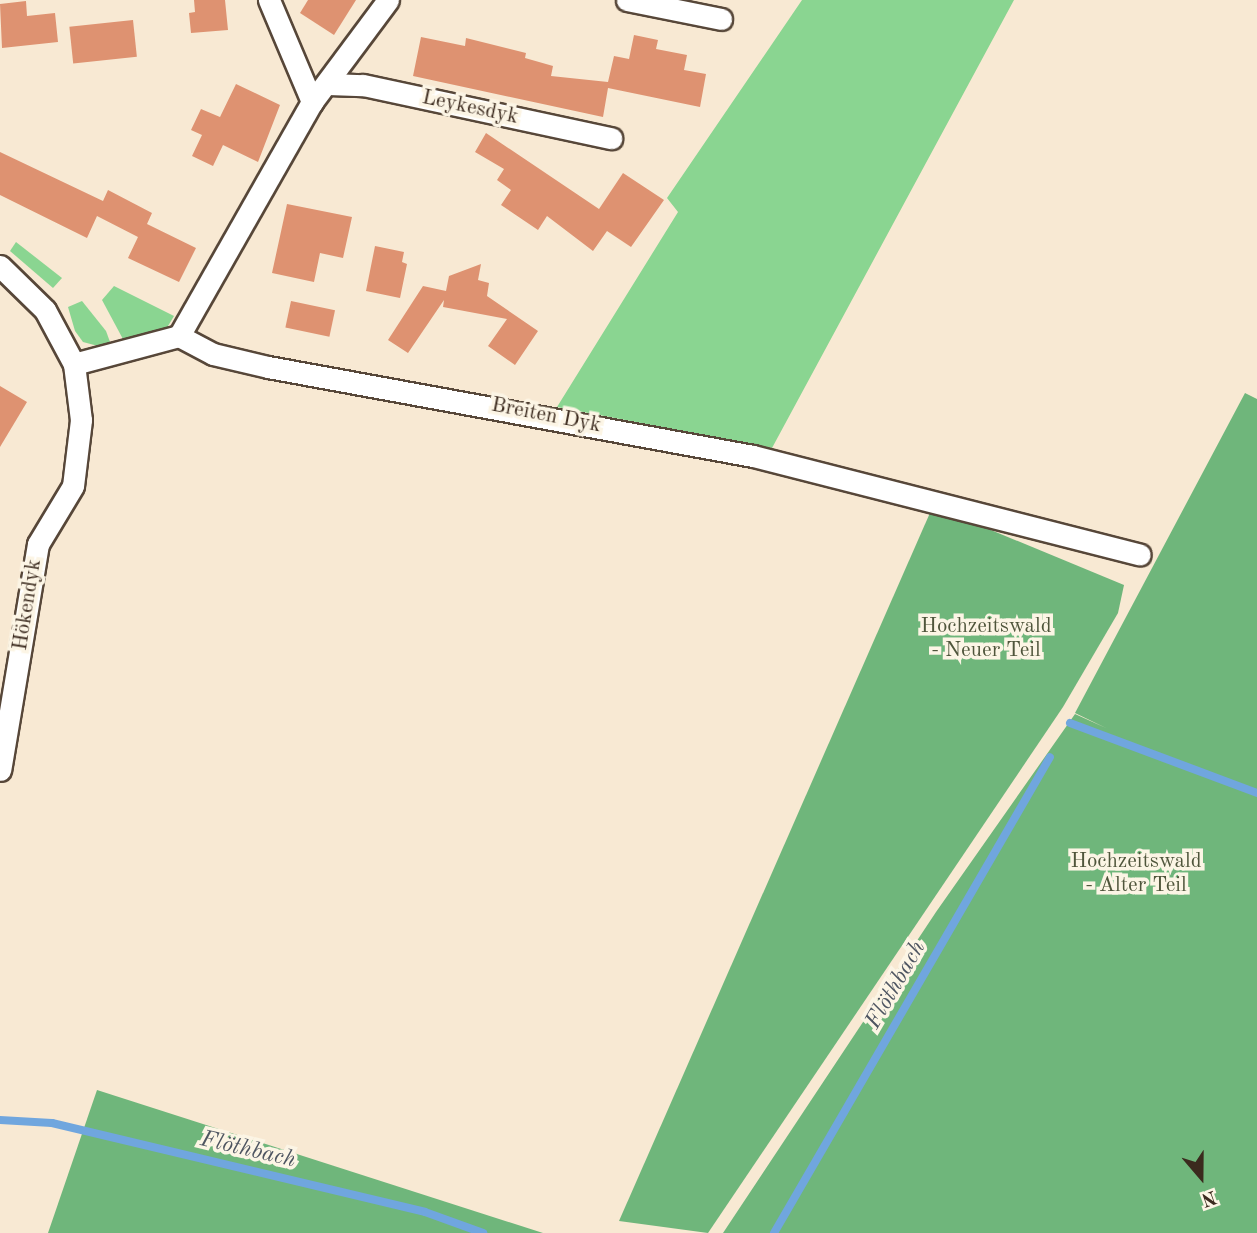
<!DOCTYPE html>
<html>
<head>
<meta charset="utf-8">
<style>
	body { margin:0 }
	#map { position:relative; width:1257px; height:1233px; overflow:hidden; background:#f8e9d3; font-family:"Old Standard TT",serif }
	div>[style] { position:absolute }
	.green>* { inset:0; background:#8ad591 }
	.forest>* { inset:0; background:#6fb67b }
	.stream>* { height:8px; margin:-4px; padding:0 4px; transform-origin:4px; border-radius:4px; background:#70a6de }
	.building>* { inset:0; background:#de9271; transform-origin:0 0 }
	.roads { filter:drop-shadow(2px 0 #574739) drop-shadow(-2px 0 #574739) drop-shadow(0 2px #574739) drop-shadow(0 -2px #574739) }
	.minor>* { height:21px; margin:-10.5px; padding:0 10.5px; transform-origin:10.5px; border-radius:10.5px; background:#fff }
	span { translate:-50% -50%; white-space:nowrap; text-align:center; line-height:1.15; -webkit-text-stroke:7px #fcf5e5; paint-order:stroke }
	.street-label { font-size:21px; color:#3b2a1e }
	.park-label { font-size:21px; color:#4f553b }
	.water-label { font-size:23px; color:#4e5561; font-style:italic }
	.north { position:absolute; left:1166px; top:1142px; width:70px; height:70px; -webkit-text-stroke:5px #fcf5e5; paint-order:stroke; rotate:160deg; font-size:19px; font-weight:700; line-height:28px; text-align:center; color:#3b2a1e }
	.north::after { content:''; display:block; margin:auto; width:24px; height:32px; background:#3b2a1e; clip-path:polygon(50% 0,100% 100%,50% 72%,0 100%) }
</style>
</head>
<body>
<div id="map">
	<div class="green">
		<i style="clip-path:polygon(802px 0,1014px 0,772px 448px,557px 407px,678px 212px,667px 198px)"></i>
		<i style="clip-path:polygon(16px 242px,62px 278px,53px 288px,10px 251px)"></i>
		<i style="clip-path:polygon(114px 286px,174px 316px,165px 331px,124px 341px,102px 300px)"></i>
		<i style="clip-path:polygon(82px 301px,106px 331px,113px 350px,83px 342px,75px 331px,68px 307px)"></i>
	</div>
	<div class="forest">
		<i style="clip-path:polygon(1245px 393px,1257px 399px,1257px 1233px,723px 1233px,936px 912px,1075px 714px,1106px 728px,1075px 713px)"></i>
		<i style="clip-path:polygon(933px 506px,1124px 585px,1118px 613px,1063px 707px,708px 1233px,619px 1221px)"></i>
		<i style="clip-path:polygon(97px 1090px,543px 1233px,48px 1233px)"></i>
	</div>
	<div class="stream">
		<i style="left:1070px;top:723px;width:200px;rotate:20.5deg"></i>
		<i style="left:0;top:1120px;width:52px;rotate:3.3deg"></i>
		<i style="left:52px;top:1123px;width:383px;rotate:13.4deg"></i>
		<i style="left:425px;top:1212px;width:62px;rotate:19.9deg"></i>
		<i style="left:774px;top:1233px;width:550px;rotate:-59.89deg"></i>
	</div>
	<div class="building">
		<i style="clip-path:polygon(194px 0,225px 0,228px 30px,191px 33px,189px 13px,195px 12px)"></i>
		<i style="clip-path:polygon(308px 0,356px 0,334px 35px,300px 13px)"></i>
		<i style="clip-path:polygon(26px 1px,27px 16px,55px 13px,58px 42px,2px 48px,0 4px)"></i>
		<i style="left:133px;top:20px;width:37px;height:64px;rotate:84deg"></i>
		<i style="clip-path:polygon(634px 35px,658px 40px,656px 49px,687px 55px,684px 70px,706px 74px,700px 107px,608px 88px,603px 117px,413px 76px,421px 37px,465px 46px,466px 38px,526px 53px,525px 58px,553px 66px,551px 76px,608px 82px,614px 56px,629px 59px)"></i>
		<i style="clip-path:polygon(236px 84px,280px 105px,258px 162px,223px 145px,213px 166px,192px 156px,202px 135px,191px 130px,201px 109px,220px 117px)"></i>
		<i style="clip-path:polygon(486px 133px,599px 209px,623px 173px,664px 200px,631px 247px,607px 231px,593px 251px,547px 216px,538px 230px,501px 205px,511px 190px,497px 180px,504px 169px,475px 152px)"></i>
		<i style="clip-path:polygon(0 152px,103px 201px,108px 190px,152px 213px,147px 224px,196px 248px,179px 282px,128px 258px,138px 237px,97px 216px,87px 238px,0 195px)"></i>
		<i style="clip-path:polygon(287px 204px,352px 217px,343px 258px,320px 253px,314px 282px,272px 273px)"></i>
		<i style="clip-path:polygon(375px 246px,404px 252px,402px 262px,407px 264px,400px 298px,366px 291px)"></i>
		<i style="clip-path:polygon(481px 264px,478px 280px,489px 283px,487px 296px,538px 331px,515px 365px,488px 346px,507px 319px,443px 307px,444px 300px,408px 353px,388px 340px,423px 286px,446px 291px,449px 276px)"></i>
		<i style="left:291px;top:301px;width:45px;height:27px;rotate:12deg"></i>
		<i style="clip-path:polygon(0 386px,27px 402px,0 447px)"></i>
	</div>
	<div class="roads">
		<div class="minor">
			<i style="left:269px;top:0;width:111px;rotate:67.1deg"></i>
			<i style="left:627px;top:0;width:96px;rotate:11.4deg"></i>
			<i style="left:328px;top:84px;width:35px;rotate:2deg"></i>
			<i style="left:363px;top:85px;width:254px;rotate:12.1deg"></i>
			<i style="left:0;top:266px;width:63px;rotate:44.4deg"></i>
			<i style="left:45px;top:310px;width:61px;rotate:61.8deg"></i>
			<i style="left:74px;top:364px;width:56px;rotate:82.9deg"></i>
			<i style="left:81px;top:420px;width:66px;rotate:96.9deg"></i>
			<i style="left:73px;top:486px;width:68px;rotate:121.1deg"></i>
			<i style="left:38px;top:544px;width:229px;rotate:99.5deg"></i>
			<i style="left:179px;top:336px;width:269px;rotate:-60.4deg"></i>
			<i style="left:312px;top:102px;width:127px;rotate:-53.3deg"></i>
			<i style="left:74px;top:364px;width:109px;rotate:-14.9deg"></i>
			<i style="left:179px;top:336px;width:38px;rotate:28deg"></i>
			<i style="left:213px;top:354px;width:57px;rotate:13.3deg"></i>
			<i style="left:268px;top:367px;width:493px;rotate:10.4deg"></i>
			<i style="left:753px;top:456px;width:399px;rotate:14.3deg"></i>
		</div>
	</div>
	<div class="street-label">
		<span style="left:470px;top:108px;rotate:12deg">Leykesdyk</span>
		<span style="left:546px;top:416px;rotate:11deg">Breiten Dyk</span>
		<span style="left:28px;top:605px;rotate:-81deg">Hökendyk</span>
	</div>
	<div class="park-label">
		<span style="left:986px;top:639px">Hochzeitswald<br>- Neuer Teil</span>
		<span style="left:1136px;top:874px">Hochzeitswald<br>- Alter Teil</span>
	</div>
	<div class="water-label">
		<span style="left:896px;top:985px;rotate:-60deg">Flöthbach</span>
		<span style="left:248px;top:1150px;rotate:13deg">Flöthbach</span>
	</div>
	<div class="north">N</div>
</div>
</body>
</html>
